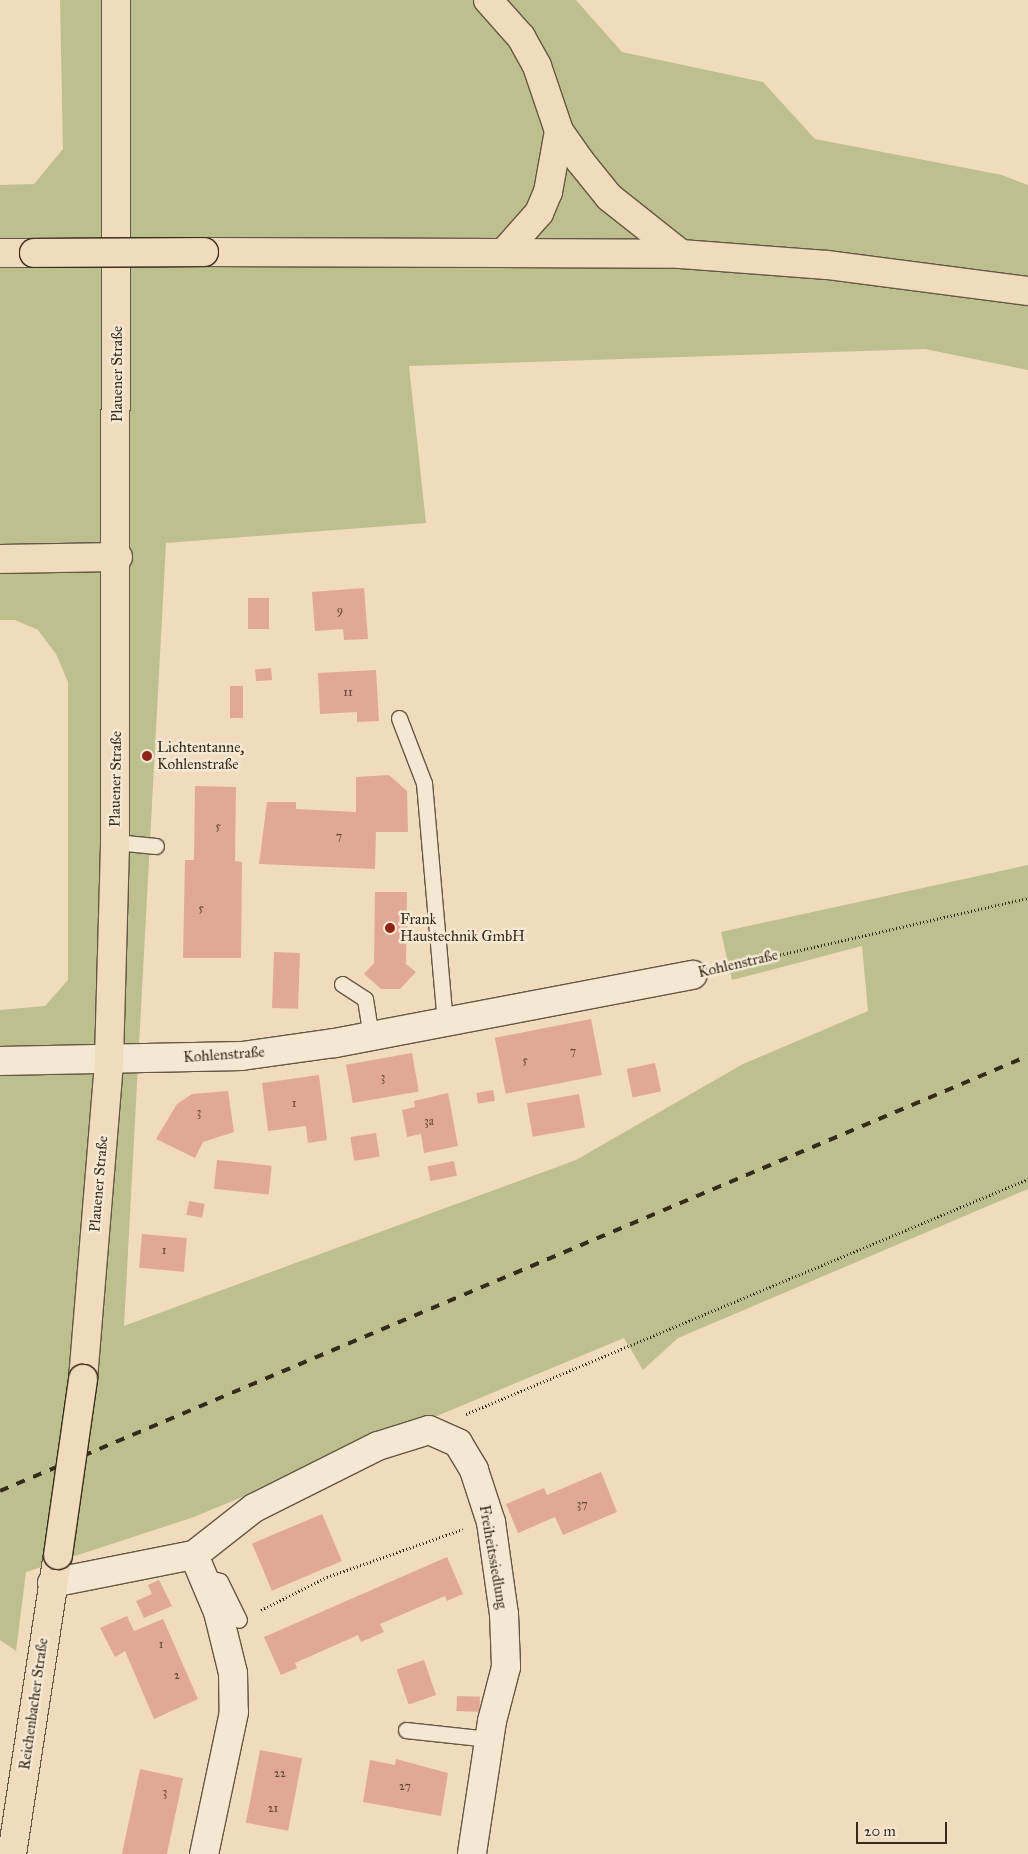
<!DOCTYPE html>
<html>
<head>
<meta charset="utf-8">
<style>
	body { margin:0 }
	#map { position:relative; width:1028px; height:1854px; overflow:hidden; background:#f0dbbc; font-family:"IM FELL Great Primer",serif }
	div>[style] { position:absolute }
	.green>* { inset:0; background:#bdbf8e }
	.building>* { inset:0; background:#e1a995; transform-origin:0 0 }
	.path>* { height:3px; margin-top:-1.5px; transform-origin:0; background:repeating-linear-gradient(90deg,#352b1c 0 1px,transparent 0 3.5px) }
	.roads { filter:drop-shadow(1px 0 #645744) drop-shadow(-1px 0 #645744) drop-shadow(0 1px #645744) drop-shadow(0 -1px #645744) }
	.service>* { height:15px; margin:-7.5px; padding:0 7.5px; transform-origin:7.5px; border-radius:7.5px; background:#f5e8d3 }
	.minor>* { height:28px; margin:-14px; padding:0 14px; transform-origin:14px; border-radius:14px; background:#f5e8d3 }
	.primary>* { height:28px; margin:-14px; padding:0 14px; transform-origin:14px; border-radius:14px; background:#f0dbbc }
	.trunk>* { height:28px; margin:-14px; padding:0 14px; transform-origin:14px; border-radius:14px; background:#f0dbbc }
	.rail>* { height:4px; margin-top:-2px; transform-origin:0; background:repeating-linear-gradient(90deg,#352b1c 0 9px,transparent 0 18px) }
	.bridges { filter:drop-shadow(1px 0 #352b1c) drop-shadow(-1px 0 #352b1c) drop-shadow(0 1px #352b1c) drop-shadow(0 -1px #352b1c) }
	.primary-bridge>* { height:28px; margin:-14px; padding:0 14px; transform-origin:14px; border-radius:14px; background:#f0dbbc }
	.trunk-bridge>* { height:28px; margin:-14px; padding:0 14px; transform-origin:14px; border-radius:14px; background:#f0dbbc }
	.dots>* { width:14px; height:14px; translate:-50% -50%; box-sizing:border-box; border:2px solid #f5e8d3; border-radius:50% }
	span { translate:-50% -50%; white-space:nowrap; text-align:center; line-height:1.15; -webkit-text-stroke:5px #f5e8d3; paint-order:stroke }
	.number-label { font-size:12px; color:#604a3a }
	.number-label span { -webkit-text-stroke-width:0 }
	.street-label { font-size:15px; color:#352b1c }
	.poi-label { font-size:15px; color:#352b1c }
	.left { translate:0 -50%; text-align:left }
	.scale { position:absolute; left:856px; top:1822px; width:91px; height:22px; box-sizing:border-box; border:2px solid #352b1c; border-top:0; padding-left:6px; font-size:15px; line-height:18px; white-space:nowrap; color:#352b1c; -webkit-text-stroke:4px #f5e8d3; paint-order:stroke }
</style>
</head>
<body>
<div id="map">
	<div class="green">
		<i style="clip-path:polygon(60px 0,576px 0,622px 52px,763px 82px,815px 139px,1002px 175px,1028px 185px,1028px 370px,925px 349px,409px 366px,426px 523px,166px 543px,124px 1326px,576px 1160px,743px 1064px,868px 1011px,862px 946px,732px 980px,721px 932px,1028px 865px,1028px 1189px,678px 1338px,643px 1370px,624px 1338px,194px 1517px,26px 1572px,16px 1651px,0 1640px,0 1010px,45px 1006px,68px 980px,68px 682px,56px 654px,38px 630px,15px 620px,0 620px,0 185px,34px 184px,63px 149px)"></i>
	</div>
	<div class="building">
		<i style="clip-path:polygon(364px 588px,368px 639px,344px 640px,343px 629px,315px 631px,312px 592px)"></i>
		<i style="left:248px;top:598px;width:21px;height:31px"></i>
		<i style="left:271px;top:668px;width:12px;height:16px;rotate:85deg"></i>
		<i style="clip-path:polygon(376px 670px,379px 721px,357px 722px,357px 712px,320px 714px,318px 673px)"></i>
		<i style="left:230px;top:686px;width:13px;height:32px"></i>
		<i style="clip-path:polygon(389px 775px,407px 791px,408px 832px,376px 832px,375px 869px,259px 864px,267px 802px,296px 802px,296px 809px,356px 812px,356px 777px)"></i>
		<i style="clip-path:polygon(195px 786px,236px 787px,235px 861px,242px 862px,241px 958px,183px 958px,185px 860px,194px 860px)"></i>
		<i style="clip-path:polygon(375px 892px,407px 892px,406px 964px,416px 972px,400px 989px,381px 989px,364px 974px,374px 963px)"></i>
		<i style="left:274px;top:952px;width:26px;height:56px;rotate:2deg"></i>
		<i style="left:591px;top:1019px;width:57px;height:98px;rotate:79deg"></i>
		<i style="left:412px;top:1053px;width:39px;height:67px;rotate:80deg"></i>
		<i style="left:655px;top:1063px;width:29px;height:29px;rotate:78deg"></i>
		<i style="clip-path:polygon(319px 1075px,327px 1140px,308px 1143px,306px 1126px,268px 1131px,262px 1083px)"></i>
		<i style="left:493px;top:1090px;width:11px;height:17px;rotate:80deg"></i>
		<i style="clip-path:polygon(228px 1091px,234px 1132px,203px 1142px,195px 1158px,156px 1139px,177px 1104px,192px 1094px)"></i>
		<i style="clip-path:polygon(448px 1093px,458px 1146px,424px 1153px,421px 1134px,407px 1137px,402px 1110px,415px 1107px,414px 1101px)"></i>
		<i style="left:579px;top:1094px;width:34px;height:53px;rotate:80deg"></i>
		<i style="left:376px;top:1133px;width:24px;height:26px;rotate:81deg"></i>
		<i style="left:217px;top:1160px;width:55px;height:29px;rotate:6deg"></i>
		<i style="left:454px;top:1161px;width:15px;height:27px;rotate:79deg"></i>
		<i style="left:189px;top:1201px;width:16px;height:14px;rotate:11deg"></i>
		<i style="left:142px;top:1234px;width:45px;height:34px;rotate:5deg"></i>
		<i style="clip-path:polygon(601px 1472px,617px 1512px,563px 1535px,555px 1517px,518px 1533px,506px 1504px,544px 1488px,547px 1495px)"></i>
		<i style="left:322px;top:1514px;width:51px;height:76px;rotate:67deg"></i>
		<i style="clip-path:polygon(447px 1557px,463px 1594px,447px 1601px,445px 1596px,380px 1624px,384px 1632px,361px 1642px,358px 1635px,295px 1663px,297px 1668px,281px 1675px,264px 1637px)"></i>
		<i style="clip-path:polygon(159px 1580px,172px 1606px,144px 1618px,136px 1601px,152px 1594px,148px 1585px)"></i>
		<i style="clip-path:polygon(127px 1616px,134px 1631px,163px 1619px,198px 1699px,154px 1719px,125px 1651px,115px 1657px,100px 1628px)"></i>
		<i style="left:424px;top:1660px;width:37px;height:29px;rotate:71deg"></i>
		<i style="left:457px;top:1696px;width:23px;height:15px;rotate:2deg"></i>
		<i style="left:260px;top:1750px;width:43px;height:74px;rotate:11deg"></i>
		<i style="clip-path:polygon(396px 1759px,448px 1773px,441px 1816px,363px 1802px,370px 1760px,395px 1765px)"></i>
		<i style="left:140px;top:1769px;width:44px;height:87px;rotate:12deg"></i>
	</div>
	<div class="path">
		<i style="left:722px;top:968px;width:314px;rotate:-12.9deg"></i>
		<i style="left:466px;top:1414px;width:609px;rotate:-22.69deg"></i>
		<i style="left:261px;top:1610px;width:74px;rotate:-26.6deg"></i>
		<i style="left:327px;top:1577px;width:144px;rotate:-19.4deg"></i>
	</div>
	<div class="roads">
		<div class="service">
			<i style="left:399px;top:718px;width:70px;rotate:69deg"></i>
			<i style="left:424px;top:783px;width:240px;rotate:85deg"></i>
			<i style="left:115px;top:842px;width:41px;rotate:5.6deg"></i>
			<i style="left:342px;top:984px;width:27px;rotate:33deg"></i>
			<i style="left:365px;top:999px;width:37px;rotate:81deg"></i>
			<i style="left:204px;top:1577px;width:16px;rotate:14deg"></i>
			<i style="left:220px;top:1581px;width:43px;rotate:64deg"></i>
			<i style="left:406px;top:1730px;width:83px;rotate:6.2deg"></i>
		</div>
		<div class="minor">
			<i style="left:0;top:1061px;width:242px;rotate:-1.2deg"></i>
			<i style="left:242px;top:1056px;width:94px;rotate:-8deg"></i>
			<i style="left:335px;top:1043px;width:364px;rotate:-10.8deg"></i>
			<i style="left:194px;top:1555px;width:76px;rotate:-38.1deg"></i>
			<i style="left:254px;top:1508px;width:139px;rotate:-26.6deg"></i>
			<i style="left:378px;top:1446px;width:53px;rotate:-17.4deg"></i>
			<i style="left:429px;top:1430px;width:32px;rotate:24deg"></i>
			<i style="left:458px;top:1443px;width:31px;rotate:59deg"></i>
			<i style="left:474px;top:1470px;width:55px;rotate:71.9deg"></i>
			<i style="left:491px;top:1522px;width:93px;rotate:82deg"></i>
			<i style="left:504px;top:1614px;width:53px;rotate:87.8deg"></i>
			<i style="left:506px;top:1667px;width:56px;rotate:104.5deg"></i>
			<i style="left:492px;top:1721px;width:134px;rotate:98.6deg"></i>
			<i style="left:52px;top:1583px;width:145px;rotate:-11.2deg"></i>
			<i style="left:194px;top:1555px;width:62px;rotate:67.2deg"></i>
			<i style="left:218px;top:1612px;width:63px;rotate:76.2deg"></i>
			<i style="left:233px;top:1673px;width:39px;rotate:89deg"></i>
			<i style="left:234px;top:1712px;width:145px;rotate:101.9deg"></i>
		</div>
		<div class="primary">
			<i style="left:83px;top:1379px;width:320px;rotate:-85.3deg"></i>
			<i style="left:109px;top:1060px;width:218px;rotate:-88.4deg"></i>
			<i style="left:115px;top:842px;width:842px;rotate:-89.93deg"></i>
			<i style="left:12px;top:1854px;width:303px;rotate:-81.3deg"></i>
		</div>
		<div class="trunk">
			<i style="left:488px;top:0;width:50px;rotate:48.3deg"></i>
			<i style="left:521px;top:37px;width:33px;rotate:61deg"></i>
			<i style="left:537px;top:66px;width:69px;rotate:71.3deg"></i>
			<i style="left:559px;top:131px;width:37px;rotate:55deg"></i>
			<i style="left:580px;top:161px;width:46px;rotate:51.1deg"></i>
			<i style="left:609px;top:197px;width:92px;rotate:38.4deg"></i>
			<i style="left:506px;top:250px;width:50px;rotate:-48.3deg"></i>
			<i style="left:539px;top:213px;width:23px;rotate:-67deg"></i>
			<i style="left:548px;top:192px;width:62px;rotate:-79.8deg"></i>
			<i style="left:204px;top:252px;width:477px;rotate:0.2deg"></i>
			<i style="left:681px;top:254px;width:146px;rotate:4.3deg"></i>
			<i style="left:827px;top:265px;width:203px;rotate:7.4deg"></i>
			<i style="left:0;top:253px;width:34px"></i>
			<i style="left:0;top:559px;width:118px;rotate:-1deg"></i>
		</div>
	</div>
	<div class="rail">
		<i style="left:0;top:1491px;width:1116px;rotate:-22.94deg"></i>
	</div>
	<div class="bridges">
		<div class="primary-bridge">
			<i style="left:58px;top:1555px;width:178px;rotate:-81.9deg"></i>
		</div>
		<div class="trunk-bridge">
			<i style="left:34px;top:253px;width:170px;rotate:-0.3deg"></i>
		</div>
	</div>
	<div class="dots">
		<i style="left:147px;top:756px;background:#8f2418"></i>
		<i style="left:390px;top:928px;background:#8f2418"></i>
	</div>
	<div class="number-label">
		<span style="left:340px;top:611px">9</span>
		<span style="left:348px;top:693px">11</span>
		<span style="left:218px;top:827px">5</span>
		<span style="left:339px;top:837px">7</span>
		<span style="left:201px;top:909px">5</span>
		<span style="left:573px;top:1052px">7</span>
		<span style="left:525px;top:1061px">5</span>
		<span style="left:383px;top:1078px">3</span>
		<span style="left:294px;top:1104px">1</span>
		<span style="left:199px;top:1113px">3</span>
		<span style="left:429px;top:1122px">3a</span>
		<span style="left:164px;top:1251px">1</span>
		<span style="left:582px;top:1505px">37</span>
		<span style="left:161px;top:1645px">1</span>
		<span style="left:177px;top:1676px">2</span>
		<span style="left:280px;top:1774px">22</span>
		<span style="left:405px;top:1787px">27</span>
		<span style="left:165px;top:1793px">3</span>
		<span style="left:273px;top:1809px">21</span>
	</div>
	<div class="street-label">
		<span style="left:118px;top:374px;rotate:-90deg">Plauener Straße</span>
		<span style="left:116px;top:779px;rotate:-89deg">Plauener Straße</span>
		<span style="left:738px;top:964px;rotate:-13deg">Kohlenstraße</span>
		<span style="left:224px;top:1055px;rotate:-4deg">Kohlenstraße</span>
		<span style="left:99px;top:1184px;rotate:-85deg">Plauener Straße</span>
		<span style="left:493px;top:1557px;rotate:80deg">Freiheitssiedlung</span>
		<span style="left:34px;top:1704px;rotate:-82deg">Reichenbacher Straße</span>
	</div>
	<div class="poi-label">
		<span class="left" style="left:157px;top:756px">Lichtentanne,<br>Kohlenstraße</span>
		<span class="left" style="left:400px;top:928px">Frank<br>Haustechnik GmbH</span>
	</div>
	<div class="scale">20 m</div>
</div>
</body>
</html>
